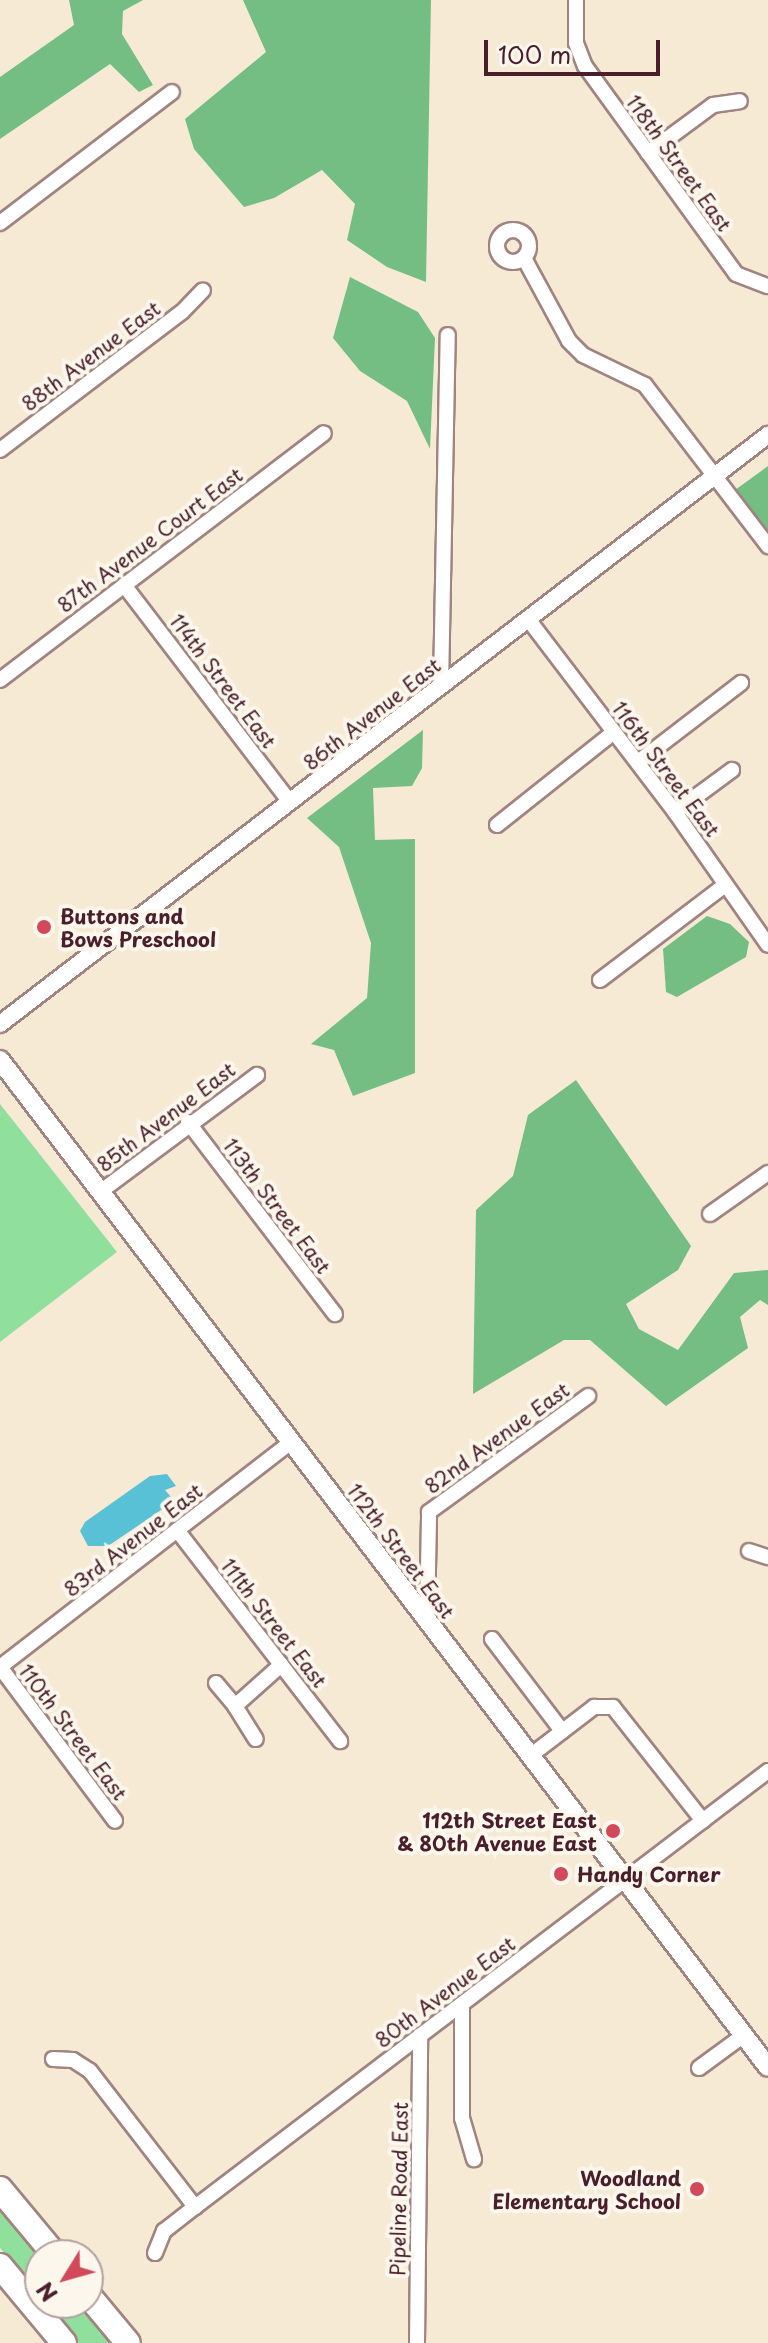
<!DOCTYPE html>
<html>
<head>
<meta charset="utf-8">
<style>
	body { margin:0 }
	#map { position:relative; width:768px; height:2343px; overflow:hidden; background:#f7ead5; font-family:"Playpen Sans",sans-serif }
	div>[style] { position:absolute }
	.green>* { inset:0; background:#91df9d }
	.forest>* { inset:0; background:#74be84 }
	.water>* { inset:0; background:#59c1d6 }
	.roads { filter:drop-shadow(2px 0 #a08480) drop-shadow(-2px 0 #a08480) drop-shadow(0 2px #a08480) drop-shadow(0 -2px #a08480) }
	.minor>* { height:14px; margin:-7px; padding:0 7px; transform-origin:7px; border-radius:7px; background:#fff }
	.minor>.ring { margin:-7px; padding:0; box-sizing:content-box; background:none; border:14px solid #fff; border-radius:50% }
	.tertiary>* { height:16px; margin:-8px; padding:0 8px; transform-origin:8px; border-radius:8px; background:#fff }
	.secondary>* { height:18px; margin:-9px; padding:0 9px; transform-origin:9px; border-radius:9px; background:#fff }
	.motorway>* { height:24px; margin:-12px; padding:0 12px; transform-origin:12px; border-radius:12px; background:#fff }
	.dots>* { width:22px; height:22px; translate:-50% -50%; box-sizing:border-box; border:4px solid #fbf7ec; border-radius:50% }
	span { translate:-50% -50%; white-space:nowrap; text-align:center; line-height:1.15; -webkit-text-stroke:8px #fbf7ec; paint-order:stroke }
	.street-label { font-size:20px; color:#4a1f2b }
	.poi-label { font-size:20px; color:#4a1f2b; font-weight:700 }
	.left { translate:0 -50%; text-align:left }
	.right { translate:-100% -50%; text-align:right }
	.north { position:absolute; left:24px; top:2239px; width:80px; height:80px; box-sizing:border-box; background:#fbf7ec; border:2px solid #b4a19f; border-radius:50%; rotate:233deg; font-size:22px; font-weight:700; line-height:32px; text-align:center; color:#4a1f2b }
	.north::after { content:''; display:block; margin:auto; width:28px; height:36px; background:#d1495b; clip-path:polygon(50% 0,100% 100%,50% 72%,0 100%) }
	.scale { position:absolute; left:484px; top:40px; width:176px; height:36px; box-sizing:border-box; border:4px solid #4a1f2b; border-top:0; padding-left:10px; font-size:24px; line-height:28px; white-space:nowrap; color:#4a1f2b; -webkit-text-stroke:6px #fbf7ec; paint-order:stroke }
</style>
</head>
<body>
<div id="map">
	<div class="green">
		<i style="clip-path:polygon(0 1104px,117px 1252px,0 1342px)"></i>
		<i style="clip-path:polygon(0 2206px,40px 2255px,40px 2296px,0 2248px)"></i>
		<i style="clip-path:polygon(46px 2303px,81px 2303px,114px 2343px,79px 2343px)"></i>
	</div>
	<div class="forest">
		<i style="clip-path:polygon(69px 0,143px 0,123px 11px,122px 34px,153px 85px,139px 92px,110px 64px,0 139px,0 77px,74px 25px)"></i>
		<i style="clip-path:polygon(243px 0,431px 0,426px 282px,387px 267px,347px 240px,355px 204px,322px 170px,274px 198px,244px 207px,194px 149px,185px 119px,266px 52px)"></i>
		<i style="clip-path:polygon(350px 277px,418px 312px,435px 338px,430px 449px,407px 401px,360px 371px,333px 338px)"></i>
		<i style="clip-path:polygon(768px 466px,768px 534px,735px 490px)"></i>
		<i style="clip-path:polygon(423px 730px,422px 768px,412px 786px,373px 788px,375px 840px,415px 839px,415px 1073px,353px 1096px,334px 1050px,311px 1044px,367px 998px,371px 943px,339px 847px,307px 818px)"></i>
		<i style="clip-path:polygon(707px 916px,730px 924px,749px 942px,746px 957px,677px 997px,666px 992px,663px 949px)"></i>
		<i style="clip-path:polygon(576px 1080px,691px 1246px,678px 1270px,626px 1304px,639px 1329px,678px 1350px,734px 1273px,768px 1270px,768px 1305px,760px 1300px,740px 1317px,748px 1348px,666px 1406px,590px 1340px,564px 1340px,473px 1394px,476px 1210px,513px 1176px,528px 1115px)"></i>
	</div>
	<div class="water">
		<i style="clip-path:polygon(167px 1474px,176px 1486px,165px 1490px,172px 1498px,167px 1506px,108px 1546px,88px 1546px,80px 1531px,85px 1522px,150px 1476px)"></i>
	</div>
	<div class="roads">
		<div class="minor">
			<i style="left:576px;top:0;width:43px;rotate:90deg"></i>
			<i style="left:576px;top:43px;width:25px;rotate:69deg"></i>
			<i style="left:585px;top:66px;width:257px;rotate:54deg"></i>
			<i style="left:736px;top:274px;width:34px;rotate:21deg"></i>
			<i style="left:648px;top:153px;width:81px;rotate:-36.4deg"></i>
			<i style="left:713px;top:105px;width:27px;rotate:-8deg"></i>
			<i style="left:0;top:223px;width:216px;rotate:-37.3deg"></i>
			<i class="ring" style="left:497px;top:230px;width:18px;height:18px"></i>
			<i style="left:524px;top:258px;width:94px;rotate:61.5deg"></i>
			<i style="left:569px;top:341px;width:20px;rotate:45deg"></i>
			<i style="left:583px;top:355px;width:69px;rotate:25.8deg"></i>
			<i style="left:645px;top:385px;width:203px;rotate:52.6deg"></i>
			<i style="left:0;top:450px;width:228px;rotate:-37.2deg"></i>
			<i style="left:182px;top:312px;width:30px;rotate:-46deg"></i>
			<i style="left:124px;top:585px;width:273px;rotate:52.6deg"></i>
			<i style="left:528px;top:619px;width:243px;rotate:52.7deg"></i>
			<i style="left:675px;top:812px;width:162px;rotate:55deg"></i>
			<i style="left:0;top:680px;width:407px;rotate:-37.3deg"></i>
			<i style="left:441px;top:686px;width:351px;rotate:-88.9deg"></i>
			<i style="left:638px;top:762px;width:130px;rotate:-37.5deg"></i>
			<i style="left:675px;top:812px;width:71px;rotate:-36.4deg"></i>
			<i style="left:497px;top:825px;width:149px;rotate:-38.5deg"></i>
			<i style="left:600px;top:980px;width:156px;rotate:-37.2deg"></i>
			<i style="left:188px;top:1122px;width:242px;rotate:52.6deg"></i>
			<i style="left:100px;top:1192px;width:196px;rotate:-36.7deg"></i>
			<i style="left:710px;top:1214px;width:71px;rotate:-35.3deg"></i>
			<i style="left:177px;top:1530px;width:267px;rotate:52.3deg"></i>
			<i style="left:749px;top:1551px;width:20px;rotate:18deg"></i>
			<i style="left:427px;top:1621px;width:109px;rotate:-88.9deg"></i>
			<i style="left:429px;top:1512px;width:197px;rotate:-36.1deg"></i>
			<i style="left:492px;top:1639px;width:116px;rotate:52.7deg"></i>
			<i style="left:0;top:1667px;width:368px;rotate:-37.7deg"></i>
			<i style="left:0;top:1667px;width:192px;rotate:53.2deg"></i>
			<i style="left:216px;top:1683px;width:30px;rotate:50deg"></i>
			<i style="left:235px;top:1706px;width:62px;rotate:-41.7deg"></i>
			<i style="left:235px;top:1706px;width:39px;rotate:58deg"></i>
			<i style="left:530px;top:1756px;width:81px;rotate:-37.4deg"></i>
			<i style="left:594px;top:1707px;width:19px"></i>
			<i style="left:613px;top:1707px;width:145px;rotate:51.7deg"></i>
			<i style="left:462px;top:2004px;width:114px;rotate:90deg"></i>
			<i style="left:462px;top:2118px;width:43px;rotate:73.7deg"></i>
			<i style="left:53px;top:2059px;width:20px;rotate:3deg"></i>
			<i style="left:73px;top:2060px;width:20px;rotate:33deg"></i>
			<i style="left:90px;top:2071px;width:172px;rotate:52.3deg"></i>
			<i style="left:699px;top:2068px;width:56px;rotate:-36.3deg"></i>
			<i style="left:155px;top:2253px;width:24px;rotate:-68deg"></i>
			<i style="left:164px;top:2231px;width:39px;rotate:-38deg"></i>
			<i style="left:195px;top:2207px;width:720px;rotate:-37.27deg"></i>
			<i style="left:417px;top:2343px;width:308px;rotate:-89.4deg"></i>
		</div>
		<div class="tertiary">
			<i style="left:0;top:1024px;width:968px;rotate:-37.49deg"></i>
		</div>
		<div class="secondary">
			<i style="left:0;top:1060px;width:1266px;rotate:52.67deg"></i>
		</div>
		<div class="motorway">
			<i style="left:0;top:2189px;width:86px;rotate:50.2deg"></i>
			<i style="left:0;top:2266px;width:100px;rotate:50.3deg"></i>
			<i style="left:88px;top:2295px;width:62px;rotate:50.2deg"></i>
		</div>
	</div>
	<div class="dots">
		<i style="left:44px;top:927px;background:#d1495b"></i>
		<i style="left:613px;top:1831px;background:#d1495b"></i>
		<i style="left:561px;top:1874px;background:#d1495b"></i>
		<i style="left:697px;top:2189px;background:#d1495b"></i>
	</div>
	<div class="street-label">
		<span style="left:679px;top:163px;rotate:54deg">118th Street East</span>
		<span style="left:91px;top:356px;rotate:-37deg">88th Avenue East</span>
		<span style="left:150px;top:540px;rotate:-37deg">87th Avenue Court East</span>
		<span style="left:223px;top:681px;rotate:53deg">114th Street East</span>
		<span style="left:372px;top:714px;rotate:-38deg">86th Avenue East</span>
		<span style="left:666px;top:769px;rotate:53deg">116th Street East</span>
		<span style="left:166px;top:1117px;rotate:-37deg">85th Avenue East</span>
		<span style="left:277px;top:1206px;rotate:53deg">113th Street East</span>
		<span style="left:497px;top:1438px;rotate:-36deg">82nd Avenue East</span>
		<span style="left:133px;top:1540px;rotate:-38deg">83rd Avenue East</span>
		<span style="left:401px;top:1551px;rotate:53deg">112th Street East</span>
		<span style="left:274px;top:1623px;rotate:52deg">111th Street East</span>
		<span style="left:73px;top:1732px;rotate:53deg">110th Street East</span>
		<span style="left:445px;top:1992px;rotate:-37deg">80th Avenue East</span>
		<span style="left:399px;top:2189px;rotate:-89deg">Pipeline Road East</span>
	</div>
	<div class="poi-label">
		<span class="left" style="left:60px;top:928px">Buttons and<br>Bows Preschool</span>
		<span class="right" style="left:597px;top:1832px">112th Street East<br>&amp; 80th Avenue East</span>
		<span class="left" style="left:577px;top:1874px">Handy Corner</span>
		<span class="right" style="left:681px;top:2190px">Woodland<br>Elementary School</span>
	</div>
	<div class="north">N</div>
	<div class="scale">100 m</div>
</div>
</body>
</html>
